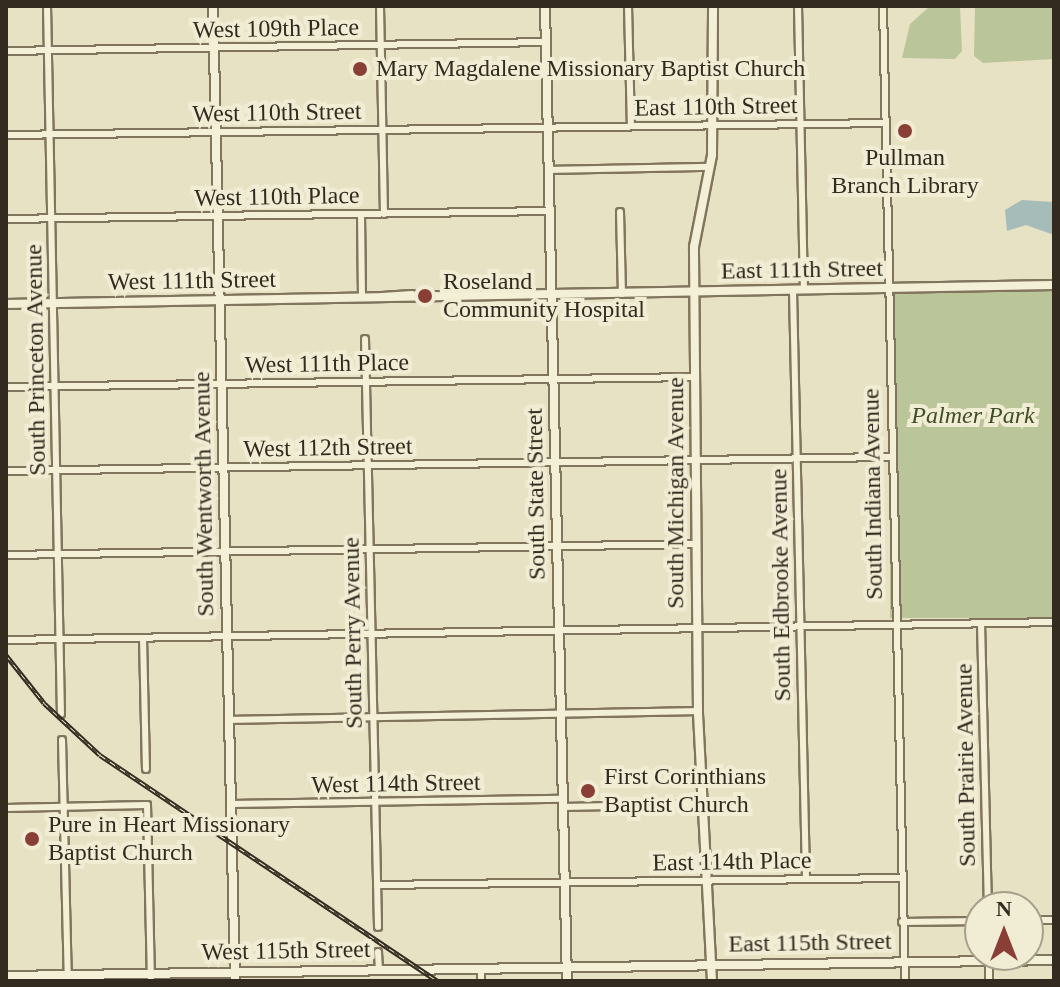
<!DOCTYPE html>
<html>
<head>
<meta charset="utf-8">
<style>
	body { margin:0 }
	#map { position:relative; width:1060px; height:987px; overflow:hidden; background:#e8e2c5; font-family:Georgia,serif }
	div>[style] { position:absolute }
	.green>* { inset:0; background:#bbc59a; transform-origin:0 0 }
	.water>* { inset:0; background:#a6bcb9 }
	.roads { filter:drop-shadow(2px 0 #81755d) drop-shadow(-2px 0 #81755d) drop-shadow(0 2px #81755d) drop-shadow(0 -2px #81755d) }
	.street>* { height:6px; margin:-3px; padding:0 3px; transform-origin:3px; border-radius:3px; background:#f4efd7 }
	.secondary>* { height:8px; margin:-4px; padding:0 4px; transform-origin:4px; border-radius:4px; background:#f4efd7 }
	.rail>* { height:5px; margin-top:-2.5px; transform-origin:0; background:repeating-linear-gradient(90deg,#f1ecd4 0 6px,#332b1f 0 12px); box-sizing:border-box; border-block:2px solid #332b1f }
	.dots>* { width:22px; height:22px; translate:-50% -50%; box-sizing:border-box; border:4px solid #f1ecd4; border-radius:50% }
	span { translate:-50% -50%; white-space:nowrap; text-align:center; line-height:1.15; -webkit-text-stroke:8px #f1ecd4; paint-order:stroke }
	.street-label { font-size:24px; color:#332b1f }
	.poi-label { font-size:24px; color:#332b1f }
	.left { translate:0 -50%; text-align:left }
	.park-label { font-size:24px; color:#3f4d28; font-style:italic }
	.frame { position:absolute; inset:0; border:8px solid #332b1f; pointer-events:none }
	.north { position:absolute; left:964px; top:891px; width:80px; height:80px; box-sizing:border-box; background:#f1ecd4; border:2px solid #a59f8c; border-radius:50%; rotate:0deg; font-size:22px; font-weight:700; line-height:32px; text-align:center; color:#332b1f }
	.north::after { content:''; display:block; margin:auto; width:28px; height:36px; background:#893f35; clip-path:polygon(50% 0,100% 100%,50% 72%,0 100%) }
</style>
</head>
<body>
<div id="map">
	<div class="green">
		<i style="clip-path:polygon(930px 6px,960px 6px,962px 51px,955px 59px,902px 58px,910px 24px)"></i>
		<i style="clip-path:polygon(975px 6px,1054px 6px,1054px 59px,983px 63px,974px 56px)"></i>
		<i style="left:1054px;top:291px;width:327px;height:164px;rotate:90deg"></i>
	</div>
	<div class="water">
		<i style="clip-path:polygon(1022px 200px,1054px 202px,1054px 235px,1026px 225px,1007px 231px,1005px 210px)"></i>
	</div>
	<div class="roads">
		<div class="street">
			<i style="left:47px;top:6px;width:708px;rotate:88.87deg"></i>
			<i style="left:380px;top:6px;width:208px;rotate:88.9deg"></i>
			<i style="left:628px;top:6px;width:120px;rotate:88.6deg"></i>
			<i style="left:798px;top:6px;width:284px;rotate:88.8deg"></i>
			<i style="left:883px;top:6px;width:975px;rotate:88.71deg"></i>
			<i style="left:6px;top:51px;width:540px;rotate:-0.95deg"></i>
			<i style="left:6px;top:135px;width:879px;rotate:-0.78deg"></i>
			<i style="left:549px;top:170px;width:161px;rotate:-1.1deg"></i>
			<i style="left:620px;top:212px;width:82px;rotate:88.6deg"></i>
			<i style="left:361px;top:214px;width:84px;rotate:89.3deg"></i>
			<i style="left:6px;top:219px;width:543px;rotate:-0.84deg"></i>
			<i style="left:793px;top:291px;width:588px;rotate:88.73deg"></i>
			<i style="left:365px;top:339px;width:588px;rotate:88.73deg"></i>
			<i style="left:6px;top:387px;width:689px;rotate:-0.83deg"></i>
			<i style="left:6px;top:471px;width:884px;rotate:-0.91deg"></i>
			<i style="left:6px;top:555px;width:691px;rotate:-0.91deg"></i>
			<i style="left:981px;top:623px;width:284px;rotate:88.6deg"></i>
			<i style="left:143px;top:638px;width:131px;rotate:88.7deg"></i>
			<i style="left:7px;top:640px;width:1047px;rotate:-0.98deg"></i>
			<i style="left:229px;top:720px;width:469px;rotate:-1.1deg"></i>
			<i style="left:62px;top:740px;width:241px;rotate:88.6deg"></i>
			<i style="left:231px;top:804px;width:332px;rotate:-0.9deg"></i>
			<i style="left:563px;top:807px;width:141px;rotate:-1.2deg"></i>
			<i style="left:6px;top:808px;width:141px;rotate:-1.2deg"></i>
			<i style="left:147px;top:805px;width:176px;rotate:88.7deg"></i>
			<i style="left:377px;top:885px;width:523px;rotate:-0.77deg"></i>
			<i style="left:1028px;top:920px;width:26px"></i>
			<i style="left:902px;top:922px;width:78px;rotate:-0.7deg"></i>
			<i style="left:378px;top:952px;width:17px;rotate:87deg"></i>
			<i style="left:989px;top:955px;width:26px;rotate:90deg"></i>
			<i style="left:481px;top:968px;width:13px;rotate:90deg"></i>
		</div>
		<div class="secondary">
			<i style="left:213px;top:6px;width:975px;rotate:88.71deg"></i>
			<i style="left:545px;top:6px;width:975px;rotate:88.71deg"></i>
			<i style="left:382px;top:297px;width:30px;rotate:-4deg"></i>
			<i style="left:6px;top:304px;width:1048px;rotate:-1.04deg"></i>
			<i style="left:6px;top:976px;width:1048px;rotate:-0.87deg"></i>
			<i style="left:712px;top:981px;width:270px;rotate:-93deg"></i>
			<i style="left:698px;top:711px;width:464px;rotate:-90.5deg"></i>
			<i style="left:694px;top:247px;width:94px;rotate:-78.9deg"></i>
			<i style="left:712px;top:155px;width:149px;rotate:-89.6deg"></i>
		</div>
	</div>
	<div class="rail">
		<i style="left:6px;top:655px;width:61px;rotate:51.6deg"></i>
		<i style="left:44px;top:703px;width:76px;rotate:42.9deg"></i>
		<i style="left:100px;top:755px;width:406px;rotate:33.8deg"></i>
	</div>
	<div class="dots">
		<i style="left:360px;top:69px;background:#893f35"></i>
		<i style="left:905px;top:131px;background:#893f35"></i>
		<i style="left:425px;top:296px;background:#893f35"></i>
		<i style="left:588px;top:791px;background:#893f35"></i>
		<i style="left:32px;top:839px;background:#893f35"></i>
	</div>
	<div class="street-label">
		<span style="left:276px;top:29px;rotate:-1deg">West 109th Place</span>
		<span style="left:716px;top:107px;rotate:-1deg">East 110th Street</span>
		<span style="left:277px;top:113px;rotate:-1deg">West 110th Street</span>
		<span style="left:277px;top:197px;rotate:-1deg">West 110th Place</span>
		<span style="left:802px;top:270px;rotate:-1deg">East 111th Street</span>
		<span style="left:192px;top:281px;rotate:-1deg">West 111th Street</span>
		<span style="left:36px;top:360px;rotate:-91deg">South Princeton Avenue</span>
		<span style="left:327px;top:364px;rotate:-1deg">West 111th Place</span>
		<span style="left:328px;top:448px;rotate:-1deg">West 112th Street</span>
		<span style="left:676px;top:493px;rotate:-90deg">South Michigan Avenue</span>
		<span style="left:204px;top:494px;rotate:-91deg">South Wentworth Avenue</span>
		<span style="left:536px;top:494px;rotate:-91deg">South State Street</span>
		<span style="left:873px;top:494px;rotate:-91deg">South Indiana Avenue</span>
		<span style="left:781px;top:585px;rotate:-91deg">South Edbrooke Avenue</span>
		<span style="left:353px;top:633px;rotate:-91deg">South Perry Avenue</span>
		<span style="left:966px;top:765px;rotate:-91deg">South Prairie Avenue</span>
		<span style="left:396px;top:784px;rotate:-1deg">West 114th Street</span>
		<span style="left:732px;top:862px;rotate:-1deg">East 114th Place</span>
		<span style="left:810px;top:943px;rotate:-1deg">East 115th Street</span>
		<span style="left:286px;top:951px;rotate:-1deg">West 115th Street</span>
	</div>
	<div class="poi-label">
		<span class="left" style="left:376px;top:69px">Mary Magdalene Missionary Baptist Church</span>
		<span style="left:905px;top:172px">Pullman<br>Branch Library</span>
		<span class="left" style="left:443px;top:296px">Roseland<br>Community Hospital</span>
		<span class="left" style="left:604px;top:791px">First Corinthians<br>Baptist Church</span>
		<span class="left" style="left:48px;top:839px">Pure in Heart Missionary<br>Baptist Church</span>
	</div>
	<div class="park-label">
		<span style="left:973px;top:416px">Palmer Park</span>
	</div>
	<div class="frame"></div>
	<div class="north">N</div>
</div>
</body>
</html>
